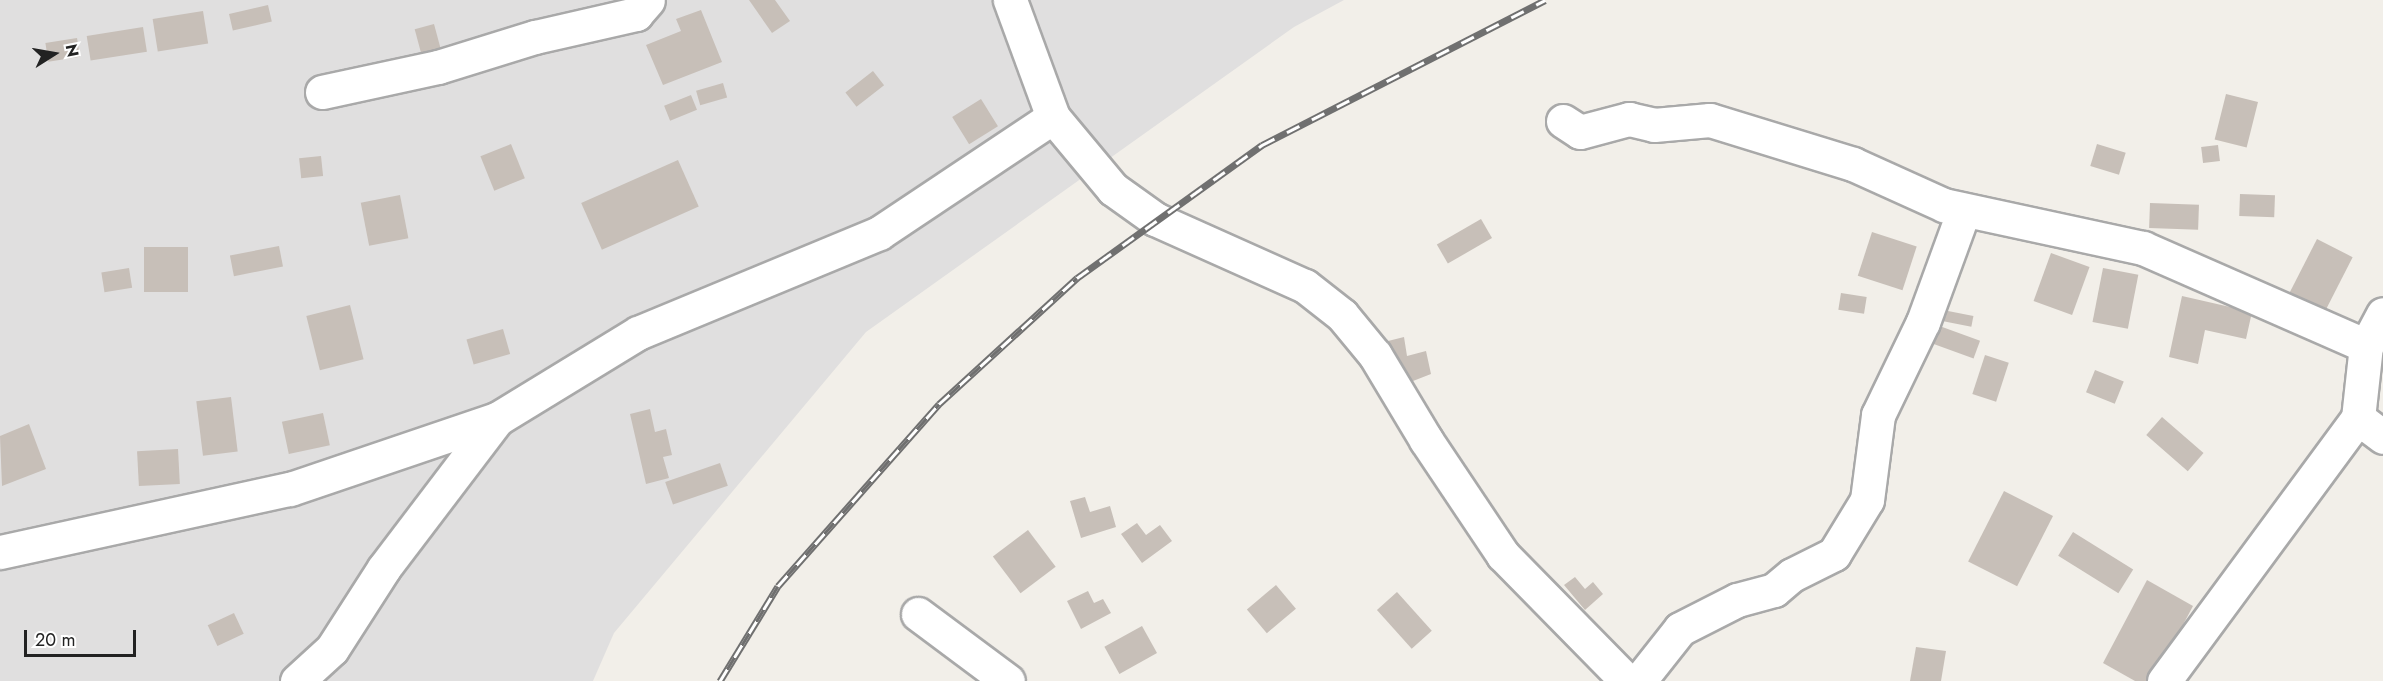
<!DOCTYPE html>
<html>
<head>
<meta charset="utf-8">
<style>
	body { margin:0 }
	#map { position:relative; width:2383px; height:681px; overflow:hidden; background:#f2efe9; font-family:Jost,sans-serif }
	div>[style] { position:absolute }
	.residential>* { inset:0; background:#e0dfdf }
	.building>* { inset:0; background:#c7bfb8; transform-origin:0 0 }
	.roads { filter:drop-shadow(2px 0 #a9a9a9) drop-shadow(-2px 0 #a9a9a9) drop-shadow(0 2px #a9a9a9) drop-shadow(0 -2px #a9a9a9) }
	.minor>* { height:33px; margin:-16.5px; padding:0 16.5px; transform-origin:16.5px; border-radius:16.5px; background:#fff }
	.rail>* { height:7px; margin-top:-3.5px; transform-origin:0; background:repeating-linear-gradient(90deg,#fff 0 14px,#707070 0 28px); box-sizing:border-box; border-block:2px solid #707070 }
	span { translate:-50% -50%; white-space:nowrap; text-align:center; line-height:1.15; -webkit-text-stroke:4.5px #fff; paint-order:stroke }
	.north { position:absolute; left:24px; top:24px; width:60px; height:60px; -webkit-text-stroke:4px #fff; paint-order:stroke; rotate:79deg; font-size:16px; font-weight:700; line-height:24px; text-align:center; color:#222 }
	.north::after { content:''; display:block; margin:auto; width:21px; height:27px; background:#222; clip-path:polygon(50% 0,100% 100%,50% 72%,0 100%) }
	.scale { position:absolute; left:24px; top:630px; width:112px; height:27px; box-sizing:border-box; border:3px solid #222; border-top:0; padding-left:8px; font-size:18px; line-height:21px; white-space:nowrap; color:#222; -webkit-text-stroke:4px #fff; paint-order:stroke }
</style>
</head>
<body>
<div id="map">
	<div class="residential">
		<i style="clip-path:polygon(0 0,1344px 0,1294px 27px,866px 332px,614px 633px,593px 681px,0 681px)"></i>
	</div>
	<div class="building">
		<i style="clip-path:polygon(749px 0,775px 0,790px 21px,772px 33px)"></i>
		<i style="left:268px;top:5px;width:17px;height:40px;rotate:77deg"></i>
		<i style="clip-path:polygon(701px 10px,722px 62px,663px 85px,646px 45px,681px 31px,676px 19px)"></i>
		<i style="left:203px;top:11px;width:33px;height:51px;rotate:81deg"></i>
		<i style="left:434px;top:24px;width:27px;height:20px;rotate:75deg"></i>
		<i style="left:143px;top:27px;width:25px;height:57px;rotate:81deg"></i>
		<i style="left:77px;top:38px;width:19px;height:32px;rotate:81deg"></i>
		<i style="left:873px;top:71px;width:18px;height:35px;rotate:52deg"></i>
		<i style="left:723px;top:83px;width:15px;height:28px;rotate:74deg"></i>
		<i style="left:2226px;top:94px;width:33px;height:47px;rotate:14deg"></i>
		<i style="left:691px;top:95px;width:16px;height:29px;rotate:68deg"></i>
		<i style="left:981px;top:99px;width:32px;height:34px;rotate:58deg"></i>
		<i style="left:511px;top:144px;width:37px;height:33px;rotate:68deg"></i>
		<i style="left:2097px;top:144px;width:30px;height:23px;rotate:17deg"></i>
		<i style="left:2218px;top:145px;width:16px;height:17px;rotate:83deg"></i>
		<i style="left:321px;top:156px;width:20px;height:22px;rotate:84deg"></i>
		<i style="left:678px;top:160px;width:51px;height:106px;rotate:66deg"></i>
		<i style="left:2240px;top:194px;width:35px;height:22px;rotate:2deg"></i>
		<i style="left:400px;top:195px;width:44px;height:40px;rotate:79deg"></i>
		<i style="left:2150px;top:203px;width:49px;height:25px;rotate:2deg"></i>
		<i style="left:1481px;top:219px;width:22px;height:51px;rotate:60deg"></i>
		<i style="left:1872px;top:232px;width:47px;height:46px;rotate:18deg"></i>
		<i style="left:2317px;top:239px;width:40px;height:61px;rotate:27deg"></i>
		<i style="left:279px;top:246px;width:21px;height:50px;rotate:79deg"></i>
		<i style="left:144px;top:247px;width:44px;height:45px"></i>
		<i style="left:2051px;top:253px;width:41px;height:51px;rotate:20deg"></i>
		<i style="left:129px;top:268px;width:20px;height:28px;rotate:81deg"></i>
		<i style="left:2103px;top:268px;width:36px;height:55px;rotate:11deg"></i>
		<i style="left:1841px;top:293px;width:26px;height:17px;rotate:9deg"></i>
		<i style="clip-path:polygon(2182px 296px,2252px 312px,2246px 339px,2205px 330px,2198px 364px,2169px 357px)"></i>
		<i style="left:350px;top:305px;width:56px;height:45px;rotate:76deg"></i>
		<i style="left:1943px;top:310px;width:31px;height:11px;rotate:11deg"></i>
		<i style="left:1934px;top:324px;width:49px;height:19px;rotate:20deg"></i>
		<i style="left:503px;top:329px;width:26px;height:38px;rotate:74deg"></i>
		<i style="clip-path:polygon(1404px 337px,1407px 356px,1426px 351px,1431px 374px,1395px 388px,1384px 342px)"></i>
		<i style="left:1985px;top:355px;width:25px;height:41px;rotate:18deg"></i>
		<i style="left:2095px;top:370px;width:31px;height:24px;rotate:22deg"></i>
		<i style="left:231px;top:397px;width:55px;height:35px;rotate:83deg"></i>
		<i style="clip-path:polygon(650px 409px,655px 432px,666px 429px,672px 455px,663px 457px,669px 478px,646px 484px,630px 414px)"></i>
		<i style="left:323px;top:413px;width:33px;height:42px;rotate:78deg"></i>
		<i style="left:2162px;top:417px;width:55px;height:24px;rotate:41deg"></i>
		<i style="clip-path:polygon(29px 424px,46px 469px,2px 486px,0 436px)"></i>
		<i style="left:178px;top:449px;width:35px;height:41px;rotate:87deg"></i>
		<i style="left:720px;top:463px;width:24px;height:58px;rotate:71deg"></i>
		<i style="left:2004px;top:491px;width:55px;height:79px;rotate:27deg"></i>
		<i style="clip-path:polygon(1085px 497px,1090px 512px,1110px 506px,1116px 527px,1081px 538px,1070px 501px)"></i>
		<i style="clip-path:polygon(1137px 523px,1146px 535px,1160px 525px,1172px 541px,1142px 563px,1121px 534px)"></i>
		<i style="left:1028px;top:530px;width:46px;height:44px;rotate:53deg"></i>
		<i style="left:2073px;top:532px;width:71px;height:28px;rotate:32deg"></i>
		<i style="clip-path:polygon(1575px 577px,1585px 589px,1593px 582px,1603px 594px,1585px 610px,1564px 585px)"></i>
		<i style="clip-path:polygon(2147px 580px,2193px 606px,2153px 681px,2135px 681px,2103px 663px)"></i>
		<i style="left:1276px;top:585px;width:31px;height:38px;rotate:50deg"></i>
		<i style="clip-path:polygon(1088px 591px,1094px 603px,1103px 599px,1111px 613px,1081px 629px,1067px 601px)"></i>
		<i style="left:1397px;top:592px;width:52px;height:27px;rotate:48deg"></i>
		<i style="left:234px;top:613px;width:23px;height:29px;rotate:65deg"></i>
		<i style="left:1142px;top:626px;width:31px;height:43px;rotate:61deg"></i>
		<i style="clip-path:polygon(1916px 647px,1946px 651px,1941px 681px,1910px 681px)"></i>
	</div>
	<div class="roads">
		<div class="minor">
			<i style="left:322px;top:92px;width:119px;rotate:-12.2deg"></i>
			<i style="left:438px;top:67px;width:102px;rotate:-17.2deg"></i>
			<i style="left:535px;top:37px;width:104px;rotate:-12.8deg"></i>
			<i style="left:636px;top:14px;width:18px;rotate:-49deg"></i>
			<i style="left:1053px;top:117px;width:94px;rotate:50.2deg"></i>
			<i style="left:1113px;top:189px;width:52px;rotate:35.5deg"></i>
			<i style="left:1155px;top:219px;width:164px;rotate:24.1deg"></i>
			<i style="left:1305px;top:286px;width:47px;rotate:38.1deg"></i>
			<i style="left:1342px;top:315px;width:52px;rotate:50.5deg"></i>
			<i style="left:1375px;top:355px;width:99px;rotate:59deg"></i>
			<i style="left:1426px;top:440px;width:138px;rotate:56.2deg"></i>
			<i style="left:1503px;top:555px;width:177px;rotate:45.5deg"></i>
			<i style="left:1563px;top:121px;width:20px;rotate:33deg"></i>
			<i style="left:1580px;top:132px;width:51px;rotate:-14.9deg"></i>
			<i style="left:1629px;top:119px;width:26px;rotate:13deg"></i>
			<i style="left:1654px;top:125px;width:56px;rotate:-5.1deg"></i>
			<i style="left:1710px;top:120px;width:150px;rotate:17.1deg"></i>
			<i style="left:1853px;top:164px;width:100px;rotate:24.3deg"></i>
			<i style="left:1944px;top:205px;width:204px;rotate:12.2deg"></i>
			<i style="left:2143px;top:248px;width:244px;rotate:23.7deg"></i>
			<i style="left:2358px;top:418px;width:31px;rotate:37deg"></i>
			<i style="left:0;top:552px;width:297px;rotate:-12.3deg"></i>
			<i style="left:290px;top:489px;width:219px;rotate:-18.7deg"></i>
			<i style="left:497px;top:419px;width:165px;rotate:-31.4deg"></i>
			<i style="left:638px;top:333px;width:261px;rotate:-22.5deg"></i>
			<i style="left:879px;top:233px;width:209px;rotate:-33.7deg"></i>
			<i style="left:1053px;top:117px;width:125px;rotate:-110.2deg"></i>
			<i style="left:918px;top:614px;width:112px;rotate:36.7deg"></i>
			<i style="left:297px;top:681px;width:47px;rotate:-42.4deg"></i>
			<i style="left:332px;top:649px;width:96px;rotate:-57.3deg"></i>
			<i style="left:384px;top:568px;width:187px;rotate:-52.8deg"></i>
			<i style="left:1639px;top:681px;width:66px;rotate:-51.7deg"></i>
			<i style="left:1680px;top:629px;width:64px;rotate:-27deg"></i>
			<i style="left:1737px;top:600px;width:38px;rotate:-15deg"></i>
			<i style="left:1774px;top:590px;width:23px;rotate:-40deg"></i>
			<i style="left:1792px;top:575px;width:47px;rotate:-26.6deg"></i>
			<i style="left:1834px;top:554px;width:63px;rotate:-58.6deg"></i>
			<i style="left:1867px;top:500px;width:86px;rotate:-82.6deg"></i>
			<i style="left:1878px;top:415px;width:103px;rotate:-64.2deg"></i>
			<i style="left:1923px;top:322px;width:119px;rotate:-69.9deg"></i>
			<i style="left:2164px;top:681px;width:327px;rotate:-53.6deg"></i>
			<i style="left:2358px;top:418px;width:72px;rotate:-83.7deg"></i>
			<i style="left:2366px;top:346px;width:36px;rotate:-62deg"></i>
		</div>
	</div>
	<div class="rail">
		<i style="left:720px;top:681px;width:111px;rotate:-58.6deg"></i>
		<i style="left:778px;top:586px;width:243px;rotate:-48.5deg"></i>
		<i style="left:939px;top:404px;width:187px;rotate:-42.4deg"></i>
		<i style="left:1077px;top:278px;width:228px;rotate:-35.7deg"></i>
		<i style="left:1262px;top:145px;width:318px;rotate:-27.1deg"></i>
	</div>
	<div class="north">N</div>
	<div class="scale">20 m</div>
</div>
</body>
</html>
